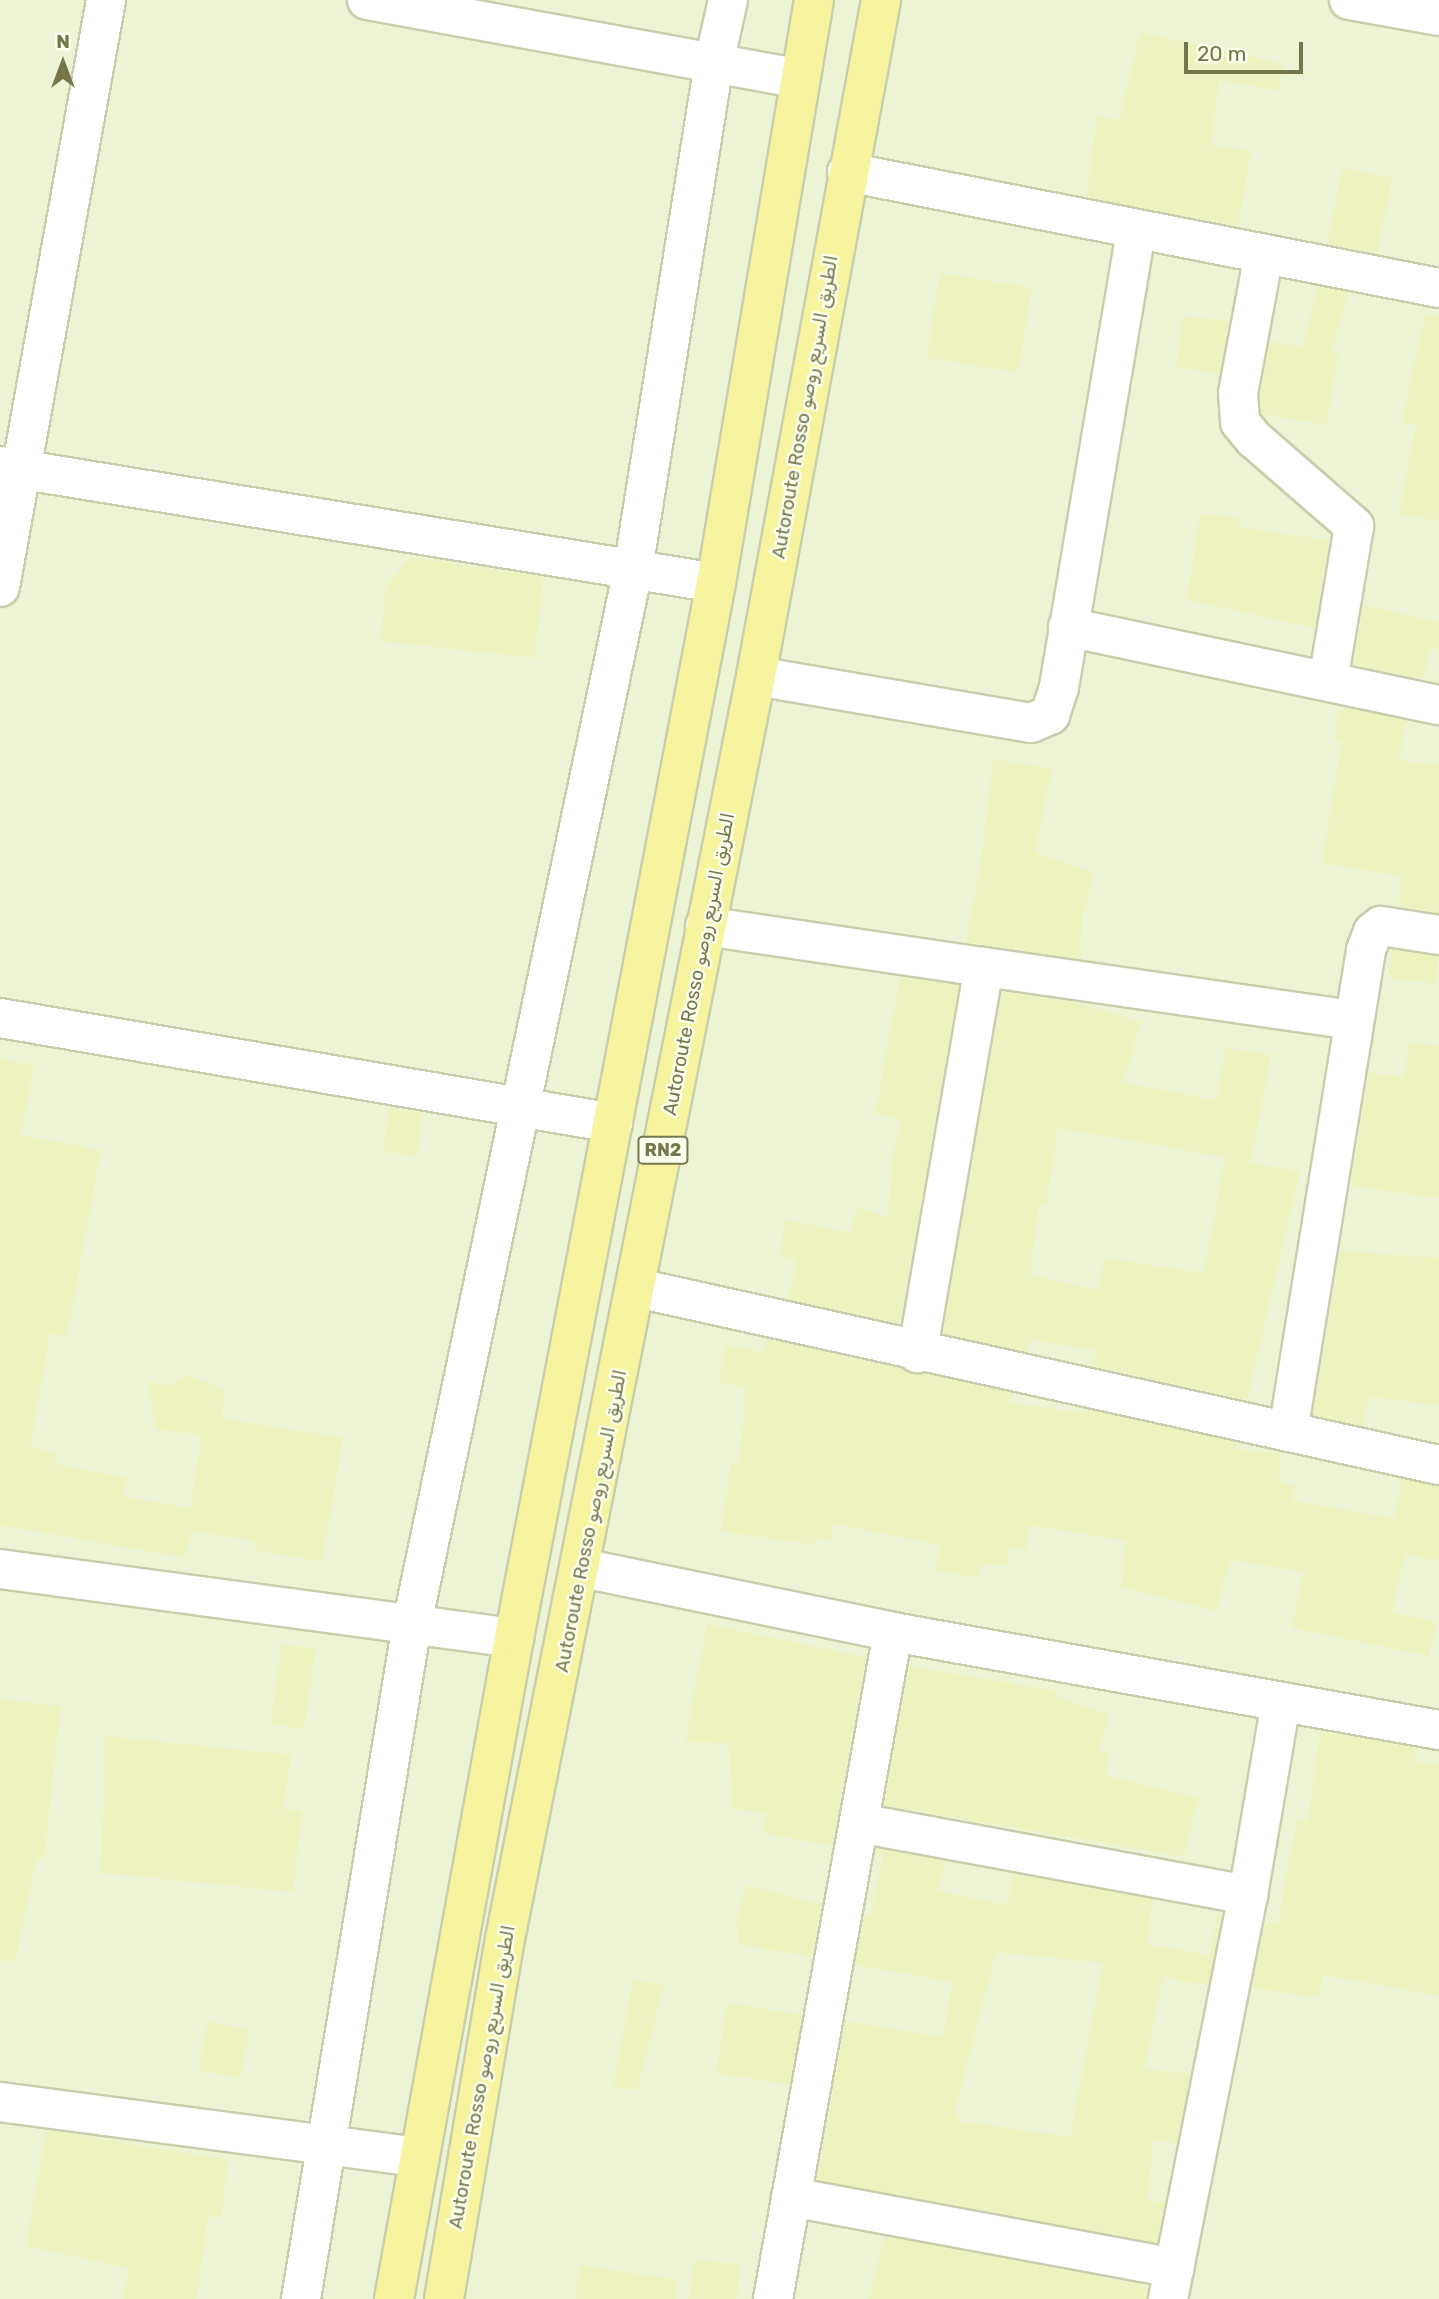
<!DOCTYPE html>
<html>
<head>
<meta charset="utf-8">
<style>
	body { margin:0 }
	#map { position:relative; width:1439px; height:2299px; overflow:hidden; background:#f6fde8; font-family:Rubik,Vazirmatn,sans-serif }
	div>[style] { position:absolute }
	.residential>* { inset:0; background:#edf4d6; transform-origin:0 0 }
	.building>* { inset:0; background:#edf2bf; transform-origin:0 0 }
	.roads { filter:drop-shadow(2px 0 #c8cdab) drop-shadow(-2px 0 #c8cdab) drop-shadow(0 2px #c8cdab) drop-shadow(0 -2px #c8cdab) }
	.minor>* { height:38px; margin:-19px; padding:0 19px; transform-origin:19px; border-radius:19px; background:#fff }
	.highway>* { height:38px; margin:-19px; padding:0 19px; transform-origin:19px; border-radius:19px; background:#f7f49f }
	span { translate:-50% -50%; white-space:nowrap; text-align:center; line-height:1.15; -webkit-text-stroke:5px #faffee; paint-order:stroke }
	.shield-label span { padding:2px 5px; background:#faffee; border:2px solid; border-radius:5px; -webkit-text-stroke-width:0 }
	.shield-label { font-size:18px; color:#75774b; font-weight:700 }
	.street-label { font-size:19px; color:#75774b }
	.north { position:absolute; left:28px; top:28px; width:70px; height:70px; -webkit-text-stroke:5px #faffee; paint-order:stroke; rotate:0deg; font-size:19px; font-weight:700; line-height:28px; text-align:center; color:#75774b }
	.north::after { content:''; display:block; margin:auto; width:24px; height:32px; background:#75774b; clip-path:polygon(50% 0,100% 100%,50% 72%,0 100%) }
	.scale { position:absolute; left:1184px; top:42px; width:119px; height:32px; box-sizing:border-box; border:4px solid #75774b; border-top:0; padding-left:9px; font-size:21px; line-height:24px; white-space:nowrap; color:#75774b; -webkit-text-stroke:5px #faffee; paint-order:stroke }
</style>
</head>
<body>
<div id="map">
	<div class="residential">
		<i style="left:0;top:0;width:1439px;height:2299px"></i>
	</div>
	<div class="building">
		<i style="clip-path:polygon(1140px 32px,1284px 64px,1279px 91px,1219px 80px,1211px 145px,1251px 151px,1238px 226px,1086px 197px,1097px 116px,1119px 120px)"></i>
		<i style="left:1342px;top:168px;width:51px;height:77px;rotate:11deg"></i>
		<i style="left:940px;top:273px;width:93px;height:86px;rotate:9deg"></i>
		<i style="clip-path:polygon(1318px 287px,1348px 292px,1332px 352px,1339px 354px,1326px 425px,1261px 414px,1260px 394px,1270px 341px,1302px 347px)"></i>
		<i style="clip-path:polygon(1425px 314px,1439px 316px,1439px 521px,1399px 514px,1416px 425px,1402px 422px)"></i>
		<i style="left:1182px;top:316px;width:47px;height:52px;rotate:6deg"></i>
		<i style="clip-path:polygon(1200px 513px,1240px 519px,1238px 527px,1329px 540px,1315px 628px,1187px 600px)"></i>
		<i style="clip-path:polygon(410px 557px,543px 577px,535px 658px,380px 641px,386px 586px)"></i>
		<i style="clip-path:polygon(1363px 605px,1439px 622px,1439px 650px,1430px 648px,1423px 679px,1354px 665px)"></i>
		<i style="clip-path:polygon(1345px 708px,1405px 720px,1400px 760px,1439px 765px,1439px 913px,1398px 906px,1402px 876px,1322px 863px,1342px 742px,1335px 741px,1338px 711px)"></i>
		<i style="clip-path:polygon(993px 759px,1052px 769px,1035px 852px,1095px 873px,1082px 916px,1081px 959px,965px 942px,980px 869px)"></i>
		<i style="left:1392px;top:950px;width:47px;height:28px;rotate:7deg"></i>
		<i style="clip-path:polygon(900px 977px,959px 985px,900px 1324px,788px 1299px,797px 1260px,780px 1257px,784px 1220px,851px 1232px,857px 1208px,888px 1216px,893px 1154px,901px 1120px,875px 1114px)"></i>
		<i style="clip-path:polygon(1002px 992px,1079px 1003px,1141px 1022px,1123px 1083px,1217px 1100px,1226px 1048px,1271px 1055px,1251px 1162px,1058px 1128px,1046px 1206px,1039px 1205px,1030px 1275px,1099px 1290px,1104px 1258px,1204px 1273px,1225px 1158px,1300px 1171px,1247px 1400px,1093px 1366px,1096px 1350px,1030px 1340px,1027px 1352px,943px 1333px)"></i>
		<i style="clip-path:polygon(1409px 1042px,1439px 1046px,1439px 1199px,1351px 1185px,1369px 1072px,1404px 1077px)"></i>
		<i style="clip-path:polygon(0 1059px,34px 1065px,21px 1135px,101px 1150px,67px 1336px,50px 1333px,30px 1447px,56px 1454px,54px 1464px,127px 1478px,123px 1496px,190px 1508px,202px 1435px,156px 1429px,148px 1380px,167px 1386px,187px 1374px,224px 1390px,222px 1418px,343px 1438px,322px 1562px,254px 1550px,255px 1541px,190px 1531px,185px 1558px,0 1525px)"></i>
		<i style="left:389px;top:1108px;width:34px;height:44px;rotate:8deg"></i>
		<i style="clip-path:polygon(1340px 1251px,1439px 1258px,1439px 1406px,1369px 1396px,1363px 1426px,1313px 1415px)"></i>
		<i style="clip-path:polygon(765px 1339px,1013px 1393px,1010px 1403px,1085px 1413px,1085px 1409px,1238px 1443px,1236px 1449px,1281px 1454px,1278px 1483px,1295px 1485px,1292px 1500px,1395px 1519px,1402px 1479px,1439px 1486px,1439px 1561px,1405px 1554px,1392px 1613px,1437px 1622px,1429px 1656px,1291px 1628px,1304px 1572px,1230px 1560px,1216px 1611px,1121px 1587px,1126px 1541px,1029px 1525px,1026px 1550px,1008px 1547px,1008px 1565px,980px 1565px,978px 1578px,935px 1570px,940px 1545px,834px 1524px,831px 1540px,815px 1538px,814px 1545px,721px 1531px,731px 1464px,739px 1465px,746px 1388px,718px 1382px,726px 1345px,763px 1352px)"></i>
		<i style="clip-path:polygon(707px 1624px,866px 1657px,832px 1846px,762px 1833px,766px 1814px,732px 1808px,729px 1743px,685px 1742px)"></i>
		<i style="left:282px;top:1644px;width:34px;height:81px;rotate:8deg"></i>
		<i style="clip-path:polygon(909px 1666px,1056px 1691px,1056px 1696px,1110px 1715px,1098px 1750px,1110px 1753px,1105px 1775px,1198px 1798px,1184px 1857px,884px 1805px)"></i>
		<i style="clip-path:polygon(0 1699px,61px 1706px,44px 1859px,36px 1858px,15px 1962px,0 1960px)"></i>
		<i style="clip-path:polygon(1320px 1731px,1418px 1748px,1416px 1761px,1439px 1764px,1439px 1996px,1323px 1975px,1320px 1998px,1252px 1988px,1265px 1923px,1277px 1925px,1297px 1819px,1308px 1821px)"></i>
		<i style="clip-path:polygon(105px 1736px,291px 1755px,283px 1809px,302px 1811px,293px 1892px,101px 1873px)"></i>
		<i style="clip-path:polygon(evenodd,876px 1848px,945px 1861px,938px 1891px,1007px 1905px,1013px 1874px,1152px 1899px,1147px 1944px,1210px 1955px,1217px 1915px,1222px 1916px,1208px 1985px,1163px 1977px,1144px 2069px,1190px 2074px,1177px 2143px,1153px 2141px,1147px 2200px,1165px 2203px,1157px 2243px,817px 2180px,845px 2021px,943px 2037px,952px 1982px,855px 1965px,864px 1916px,870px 1917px,883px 1855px,875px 1854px,876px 1848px,996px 1952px,1103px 1963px,1070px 2137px,958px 2121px,959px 2115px,954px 2115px,996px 1952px)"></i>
		<i style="clip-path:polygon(747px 1885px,822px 1905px,812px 1957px,738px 1944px,737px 1918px)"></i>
		<i style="clip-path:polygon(633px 1980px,664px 1985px,637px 2091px,613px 2086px)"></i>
		<i style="left:727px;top:2003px;width:76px;height:71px;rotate:9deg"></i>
		<i style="left:208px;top:2021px;width:43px;height:50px;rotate:12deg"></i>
		<i style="clip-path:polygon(46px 2130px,228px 2160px,221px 2219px,208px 2215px,197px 2299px,123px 2299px,128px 2268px,26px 2246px)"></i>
		<i style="clip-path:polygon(884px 2236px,1148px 2286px,1147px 2299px,869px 2299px)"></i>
		<i style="clip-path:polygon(694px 2260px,740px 2264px,737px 2299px,689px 2299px)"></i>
		<i style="clip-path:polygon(580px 2265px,678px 2280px,676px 2299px,575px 2299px)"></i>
	</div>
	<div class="roads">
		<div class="minor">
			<i style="left:367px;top:0;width:438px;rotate:10.3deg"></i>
			<i style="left:1349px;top:0;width:91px;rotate:10.1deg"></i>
			<i style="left:847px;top:172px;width:603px;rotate:11.09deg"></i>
			<i style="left:1264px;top:254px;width:141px;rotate:100.6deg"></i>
			<i style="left:1238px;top:393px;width:29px;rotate:86deg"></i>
			<i style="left:1240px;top:422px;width:22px;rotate:51deg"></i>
			<i style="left:1254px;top:439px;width:133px;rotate:41deg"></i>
			<i style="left:1354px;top:526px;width:157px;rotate:99.5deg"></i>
			<i style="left:0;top:466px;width:725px;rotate:9.28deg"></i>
			<i style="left:0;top:587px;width:596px;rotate:-79.76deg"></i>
			<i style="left:1068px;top:627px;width:379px;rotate:11.9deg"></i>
			<i style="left:756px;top:676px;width:279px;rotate:9.7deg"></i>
			<i style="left:1031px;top:723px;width:21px;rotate:-23deg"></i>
			<i style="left:1050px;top:715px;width:29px;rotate:-72deg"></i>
			<i style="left:1059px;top:687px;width:463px;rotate:-80.4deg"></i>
			<i style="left:705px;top:926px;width:282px;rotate:8.4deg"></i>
			<i style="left:984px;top:967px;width:392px;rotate:99.8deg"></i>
			<i style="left:984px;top:967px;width:374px;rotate:8.2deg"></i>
			<i style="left:0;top:1018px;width:622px;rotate:9.72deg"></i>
			<i style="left:637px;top:1288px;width:821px;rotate:12.45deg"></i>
			<i style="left:1288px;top:1432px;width:488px;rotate:-80.8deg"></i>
			<i style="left:1366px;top:950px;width:19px;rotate:-69deg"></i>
			<i style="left:1373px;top:932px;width:10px;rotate:-37deg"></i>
			<i style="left:1381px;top:926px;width:59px;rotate:8.8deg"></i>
			<i style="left:582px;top:1568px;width:318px;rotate:11.6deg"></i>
			<i style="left:893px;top:1632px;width:555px;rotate:10.18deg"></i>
			<i style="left:0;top:1569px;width:519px;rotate:7.65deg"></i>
			<i style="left:859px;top:1823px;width:396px;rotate:10.5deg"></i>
			<i style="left:0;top:2102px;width:422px;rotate:7.5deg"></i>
			<i style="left:791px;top:2197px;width:390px;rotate:10.5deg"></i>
			<i style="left:301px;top:2299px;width:684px;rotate:-80.66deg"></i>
			<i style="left:412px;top:1624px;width:1077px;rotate:-78.16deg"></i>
			<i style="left:633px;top:570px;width:513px;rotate:-80.92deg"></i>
			<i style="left:714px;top:63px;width:65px;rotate:-77.5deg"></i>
			<i style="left:773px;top:2299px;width:678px;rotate:-79.8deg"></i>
			<i style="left:1168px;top:2299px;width:412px;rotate:-78.8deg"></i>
			<i style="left:1248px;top:1895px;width:196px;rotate:-80.3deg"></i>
		</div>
		<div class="highway">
			<i style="left:394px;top:2299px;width:672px;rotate:-79.71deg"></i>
			<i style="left:514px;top:1638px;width:1074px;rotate:-79.16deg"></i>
			<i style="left:716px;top:583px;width:591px;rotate:-80.46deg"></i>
			<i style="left:444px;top:2299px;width:365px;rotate:-80.4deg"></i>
			<i style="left:505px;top:1939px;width:1288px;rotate:-78.76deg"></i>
			<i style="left:756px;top:676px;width:687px;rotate:-79.52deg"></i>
		</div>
	</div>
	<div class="shield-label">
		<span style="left:663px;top:1150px">RN2</span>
	</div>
	<div class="street-label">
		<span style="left:805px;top:407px;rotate:-80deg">Autoroute Rosso الطريق السريع روصو</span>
		<span style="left:699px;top:964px;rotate:-79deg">Autoroute Rosso الطريق السريع روصو</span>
		<span style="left:591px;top:1521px;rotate:-79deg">Autoroute Rosso الطريق السريع روصو</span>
		<span style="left:482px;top:2077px;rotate:-80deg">Autoroute Rosso الطريق السريع روصو</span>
	</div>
	<div class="north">N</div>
	<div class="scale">20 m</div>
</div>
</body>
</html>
